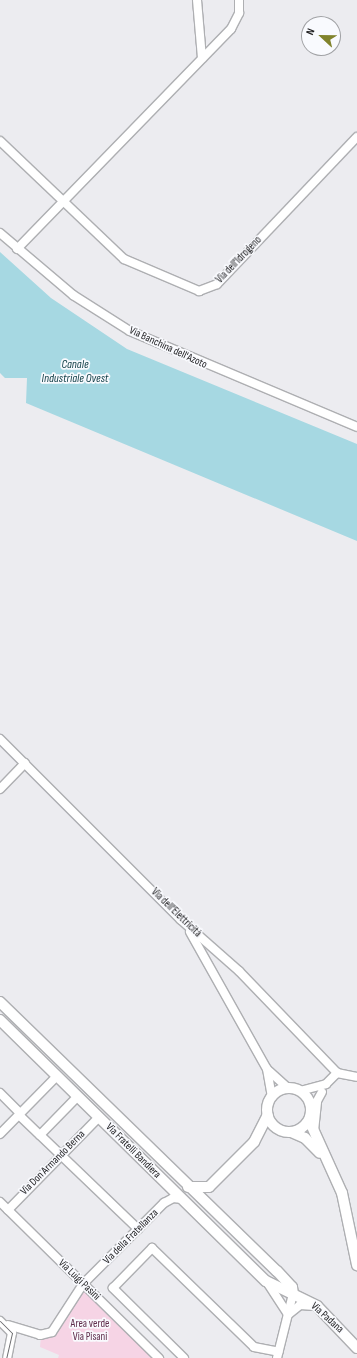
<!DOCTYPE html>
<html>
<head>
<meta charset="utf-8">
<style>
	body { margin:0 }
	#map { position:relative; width:357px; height:1358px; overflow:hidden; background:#ececf0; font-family:"Sofia Sans Condensed",sans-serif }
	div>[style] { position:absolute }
	.green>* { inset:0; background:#f6d4e5 }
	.water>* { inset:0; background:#a6d8e2 }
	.roads { filter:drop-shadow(1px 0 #aeafb2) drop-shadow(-1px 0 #aeafb2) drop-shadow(0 1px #aeafb2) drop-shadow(0 -1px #aeafb2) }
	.minor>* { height:8px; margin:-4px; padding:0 4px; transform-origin:4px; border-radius:4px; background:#fff }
	.major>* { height:10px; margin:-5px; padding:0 5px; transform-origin:5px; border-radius:5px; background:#fff }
	.major>.ring { margin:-5px; padding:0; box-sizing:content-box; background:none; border:10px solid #fff; border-radius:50% }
	.tram>* { height:1px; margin:-0.5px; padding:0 0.5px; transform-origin:0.5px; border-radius:0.5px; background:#6c6c6f }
	span { translate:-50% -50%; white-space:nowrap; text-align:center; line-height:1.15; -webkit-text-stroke:3.5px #f9fafe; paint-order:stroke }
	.street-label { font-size:11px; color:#1e1e20 }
	.park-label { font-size:11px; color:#5f2d4b }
	.water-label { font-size:12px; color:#134149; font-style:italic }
	.north { position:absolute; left:301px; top:16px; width:40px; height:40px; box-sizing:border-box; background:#f9fafe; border:1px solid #a1a2a5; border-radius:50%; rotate:292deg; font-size:11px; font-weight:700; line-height:16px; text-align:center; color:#1e1e20 }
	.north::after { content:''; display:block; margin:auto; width:14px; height:18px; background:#81832c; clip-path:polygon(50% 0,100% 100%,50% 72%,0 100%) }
</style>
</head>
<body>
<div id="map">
	<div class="green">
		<i style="clip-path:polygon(85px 1288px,155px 1358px,58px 1358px,59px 1355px,40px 1347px,41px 1337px,58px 1331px)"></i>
	</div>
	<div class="water">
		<i style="clip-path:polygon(0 252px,51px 298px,127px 349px,357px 444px,357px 541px,26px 403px,27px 378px,5px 378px,0 373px)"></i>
	</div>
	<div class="roads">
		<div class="minor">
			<i style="left:197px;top:0;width:58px;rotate:85.1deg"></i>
			<i style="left:0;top:141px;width:171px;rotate:43.6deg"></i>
			<i style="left:124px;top:259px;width:82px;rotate:23.1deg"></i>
			<i style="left:199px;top:291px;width:19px;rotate:-21deg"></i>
			<i style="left:217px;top:284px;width:203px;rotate:-46.4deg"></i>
			<i style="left:0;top:233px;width:96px;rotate:40.3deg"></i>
			<i style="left:73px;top:295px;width:67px;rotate:32.3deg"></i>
			<i style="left:130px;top:331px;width:246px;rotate:22.9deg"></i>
			<i style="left:17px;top:249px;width:307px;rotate:-45.8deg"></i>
			<i style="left:231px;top:29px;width:18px;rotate:-63deg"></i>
			<i style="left:239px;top:13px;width:13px;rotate:-90deg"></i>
			<i style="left:0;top:739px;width:256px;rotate:45deg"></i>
			<i style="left:181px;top:920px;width:77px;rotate:41.3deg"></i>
			<i style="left:239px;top:971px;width:141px;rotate:46.1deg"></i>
			<i style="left:0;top:789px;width:36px;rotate:-46deg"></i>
			<i style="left:190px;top:932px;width:157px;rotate:60.7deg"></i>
			<i style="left:267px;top:1069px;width:28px;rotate:80deg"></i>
			<i style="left:269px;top:1071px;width:25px;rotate:42deg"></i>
			<i style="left:337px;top:1073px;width:20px;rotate:11deg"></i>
			<i style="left:300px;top:1091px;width:27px;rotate:-15deg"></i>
			<i style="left:326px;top:1084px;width:16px;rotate:-45deg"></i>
			<i style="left:0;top:1093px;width:28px;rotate:45deg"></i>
			<i style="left:19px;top:1115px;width:29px;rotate:44deg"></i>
			<i style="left:40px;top:1135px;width:54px;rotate:-45.7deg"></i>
			<i style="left:314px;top:1131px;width:30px;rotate:-84deg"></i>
			<i style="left:317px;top:1101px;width:10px;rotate:-61deg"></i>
			<i style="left:0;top:1134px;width:81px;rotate:-45.5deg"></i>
			<i style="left:40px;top:1135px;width:136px;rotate:43.8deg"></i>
			<i style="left:0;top:1202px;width:223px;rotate:44.5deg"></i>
			<i style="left:8px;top:1210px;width:130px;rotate:-45.6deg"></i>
			<i style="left:267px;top:1282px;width:38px;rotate:57deg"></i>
			<i style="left:289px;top:1314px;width:14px;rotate:-39deg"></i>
			<i style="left:300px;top:1305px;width:14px;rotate:4deg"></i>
			<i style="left:0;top:1321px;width:17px;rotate:45deg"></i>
			<i style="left:12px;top:1333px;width:25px;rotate:101deg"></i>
			<i style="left:8px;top:1325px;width:34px;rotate:17deg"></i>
			<i style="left:40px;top:1335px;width:12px;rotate:-14deg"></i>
			<i style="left:52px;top:1332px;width:57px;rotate:-57.1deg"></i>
			<i style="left:83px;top:1284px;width:115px;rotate:-45deg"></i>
			<i style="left:164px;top:1203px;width:10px;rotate:-29deg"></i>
			<i style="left:173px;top:1198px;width:9px;rotate:6deg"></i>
			<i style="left:184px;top:1358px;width:100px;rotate:-135.4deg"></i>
			<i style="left:113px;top:1288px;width:56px;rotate:-45.7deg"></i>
			<i style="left:152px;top:1248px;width:142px;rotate:44.1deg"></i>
			<i style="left:254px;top:1347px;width:25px;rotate:11deg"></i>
			<i style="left:277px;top:1358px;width:66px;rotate:-76deg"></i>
		</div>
		<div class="major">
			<i style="left:0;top:1002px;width:386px;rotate:44.2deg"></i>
			<i style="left:277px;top:1271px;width:22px;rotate:47deg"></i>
			<i style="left:292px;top:1287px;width:7px;rotate:82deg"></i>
			<i style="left:0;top:1020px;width:373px;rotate:44.5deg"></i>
			<i style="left:266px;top:1281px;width:57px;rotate:26.1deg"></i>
			<i style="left:317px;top:1306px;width:58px;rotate:46.4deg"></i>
			<i class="ring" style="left:267px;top:1088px;width:34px;height:34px"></i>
			<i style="left:309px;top:1120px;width:80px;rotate:65.7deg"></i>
			<i style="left:342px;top:1193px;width:74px;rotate:78.2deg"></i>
			<i style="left:291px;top:1132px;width:15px;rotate:23deg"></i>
			<i style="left:305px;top:1138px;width:21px;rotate:45deg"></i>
			<i style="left:188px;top:1187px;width:21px"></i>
			<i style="left:209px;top:1187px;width:64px;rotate:-45deg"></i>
			<i style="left:254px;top:1142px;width:30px;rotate:-63deg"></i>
		</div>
	</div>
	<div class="tram">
		<i style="left:0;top:1321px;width:17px;rotate:45deg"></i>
		<i style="left:12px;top:1333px;width:26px;rotate:103deg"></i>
	</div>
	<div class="street-label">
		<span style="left:239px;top:260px;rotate:-46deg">Via dell'Idrogeno</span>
		<span style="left:168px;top:348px;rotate:25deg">Via Banchina dell'Azoto</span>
		<span style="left:176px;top:913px;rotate:44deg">Via dell'Elettricità</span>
		<span style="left:133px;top:1151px;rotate:45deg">Via Fratelli Bandiera</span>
		<span style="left:53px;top:1163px;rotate:-45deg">Via Don Armando Berna</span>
		<span style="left:131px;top:1237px;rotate:-45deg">Via della Fratellanza</span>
		<span style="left:79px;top:1280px;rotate:44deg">Via Luigi Pasini</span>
		<span style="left:327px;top:1318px;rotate:42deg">Via Padana</span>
	</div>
	<div class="park-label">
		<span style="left:90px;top:1331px">Area verde<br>Via Pisani</span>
	</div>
	<div class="water-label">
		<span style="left:75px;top:372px">Canale<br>Industriale Ovest</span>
	</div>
	<div class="north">N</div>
</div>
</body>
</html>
